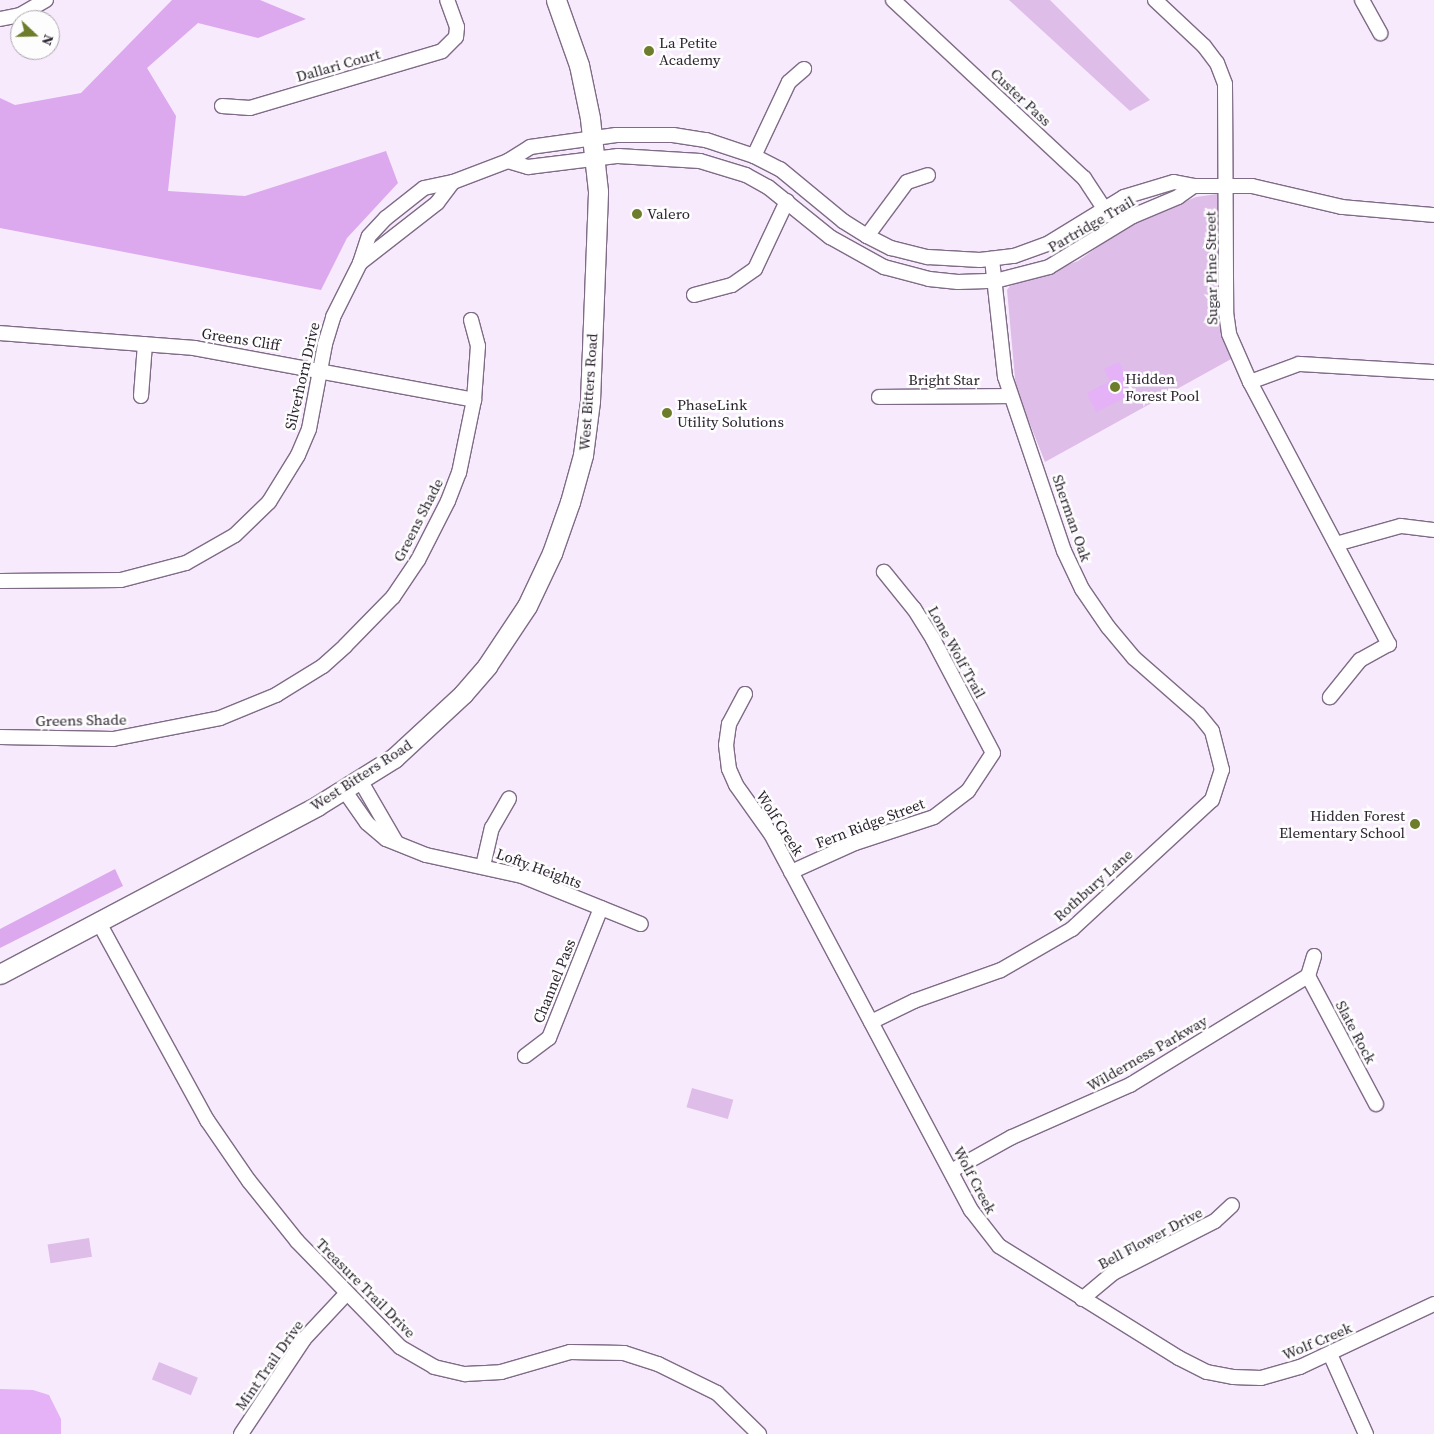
<!DOCTYPE html>
<html>
<head>
<meta charset="utf-8">
<style>
	body { margin:0 }
	#map { position:relative; width:1434px; height:1434px; overflow:hidden; background:#f8eafd; font-family:"Source Serif 4",serif }
	div>[style] { position:absolute }
	.green>* { inset:0; background:#debde9; transform-origin:0 0 }
	.forest>* { inset:0; background:#dca8ee }
	.water>* { inset:0; background:#e5b1f7 }
	.roads { filter:drop-shadow(1px 0 #7f6b86) drop-shadow(-1px 0 #7f6b86) drop-shadow(0 1px #7f6b86) drop-shadow(0 -1px #7f6b86) }
	.street>* { height:14px; margin:-7px; padding:0 7px; transform-origin:7px; border-radius:7px; background:#fff }
	.secondary>* { height:19px; margin:-9.5px; padding:0 9.5px; transform-origin:9.5px; border-radius:9.5px; background:#fff }
	.dots>* { width:14px; height:14px; translate:-50% -50%; box-sizing:border-box; border:2px solid #fdfdfd; border-radius:50% }
	span { translate:-50% -50%; white-space:nowrap; text-align:center; line-height:1.15; -webkit-text-stroke:5px #fdfdfd; paint-order:stroke }
	.poi-label { font-size:15px; color:#2c232f }
	.left { translate:0 -50%; text-align:left }
	.right { translate:-100% -50%; text-align:right }
	.street-label { font-size:15px; color:#2c232f }
	.north { position:absolute; left:10px; top:10px; width:50px; height:50px; box-sizing:border-box; background:#fdfdfd; border:1px solid #a9a6ab; border-radius:50%; rotate:111deg; font-size:14px; font-weight:700; line-height:20px; text-align:center; color:#2c232f }
	.north::after { content:''; display:block; margin:auto; width:18px; height:22px; background:#6d7d2b; clip-path:polygon(50% 0,100% 100%,50% 72%,0 100%) }
</style>
</head>
<body>
<div id="map">
	<div class="green">
		<i style="clip-path:polygon(1009px 0,1050px 0,1150px 100px,1130px 111px)"></i>
		<i style="clip-path:polygon(1217px 194px,1220px 196px,1233px 358px,1045px 462px,1016px 389px,1007px 290px,1010px 286px,1078px 261px,1123px 229px,1155px 214px,1196px 197px)"></i>
		<i style="left:692px;top:1088px;width:43px;height:20px;rotate:16deg"></i>
		<i style="left:89px;top:1238px;width:19px;height:42px;rotate:81deg"></i>
		<i style="left:159px;top:1362px;width:42px;height:19px;rotate:22deg"></i>
	</div>
	<div class="forest">
		<i style="clip-path:polygon(172px 0,260px 0,306px 19px,258px 38px,198px 23px,147px 68px,176px 116px,168px 191px,245px 196px,386px 151px,398px 183px,347px 238px,321px 290px,0 228px,0 98px,15px 105px,81px 93px)"></i>
		<i style="clip-path:polygon(115px 869px,123px 886px,0 948px,0 929px)"></i>
	</div>
	<div class="water">
		<i style="clip-path:polygon(1119px 362px,1134px 393px,1096px 412px,1087px 393px,1110px 381px,1104px 369px)"></i>
		<i style="clip-path:polygon(0 1389px,33px 1390px,49px 1395px,61px 1419px,61px 1434px,0 1434px)"></i>
	</div>
	<div class="roads">
		<div class="street">
			<i style="left:893px;top:0;width:261px;rotate:43deg"></i>
			<i style="left:1084px;top:178px;width:45px;rotate:56.7deg"></i>
			<i style="left:1155px;top:0;width:67px;rotate:43.2deg"></i>
			<i style="left:1204px;top:46px;width:21px;rotate:53deg"></i>
			<i style="left:1217px;top:63px;width:22px;rotate:69deg"></i>
			<i style="left:1225px;top:84px;width:228px;rotate:89.7deg"></i>
			<i style="left:1226px;top:312px;width:22px;rotate:82deg"></i>
			<i style="left:1229px;top:334px;width:52px;rotate:66.4deg"></i>
			<i style="left:1250px;top:382px;width:297px;rotate:62.1deg"></i>
			<i style="left:1389px;top:644px;width:33px;rotate:151deg"></i>
			<i style="left:1360px;top:660px;width:48px;rotate:129deg"></i>
			<i style="left:1362px;top:0;width:38px;rotate:61deg"></i>
			<i style="left:0;top:19px;width:20px;rotate:-11deg"></i>
			<i style="left:20px;top:15px;width:30px;rotate:-30deg"></i>
			<i style="left:222px;top:106px;width:28px;rotate:4deg"></i>
			<i style="left:250px;top:108px;width:200px;rotate:-16.5deg"></i>
			<i style="left:442px;top:51px;width:20px;rotate:-45deg"></i>
			<i style="left:456px;top:37px;width:10px;rotate:-84deg"></i>
			<i style="left:457px;top:27px;width:29px;rotate:-110deg"></i>
			<i style="left:754px;top:156px;width:82px;rotate:-64.7deg"></i>
			<i style="left:789px;top:82px;width:20px;rotate:-41deg"></i>
			<i style="left:508px;top:161px;width:21px;rotate:17deg"></i>
			<i style="left:528px;top:167px;width:91px;rotate:-7deg"></i>
			<i style="left:618px;top:156px;width:82px;rotate:3.5deg"></i>
			<i style="left:700px;top:161px;width:48px;rotate:16.9deg"></i>
			<i style="left:746px;top:175px;width:25px;rotate:29deg"></i>
			<i style="left:768px;top:187px;width:80px;rotate:38.9deg"></i>
			<i style="left:830px;top:237px;width:62px;rotate:29.1deg"></i>
			<i style="left:884px;top:267px;width:47px;rotate:14.9deg"></i>
			<i style="left:929px;top:279px;width:29px;rotate:6deg"></i>
			<i style="left:958px;top:282px;width:37px;rotate:-2deg"></i>
			<i style="left:995px;top:281px;width:56px;rotate:-14.5deg"></i>
			<i style="left:1049px;top:267px;width:98px;rotate:-31.3deg"></i>
			<i style="left:1133px;top:216px;width:49px;rotate:-22.9deg"></i>
			<i style="left:1178px;top:197px;width:19px;rotate:-35deg"></i>
			<i style="left:867px;top:236px;width:67px;rotate:-53.5deg"></i>
			<i style="left:907px;top:182px;width:22px;rotate:-18deg"></i>
			<i style="left:360px;top:263px;width:98px;rotate:-37.9deg"></i>
			<i style="left:437px;top:203px;width:26px;rotate:-53deg"></i>
			<i style="left:694px;top:295px;width:39px;rotate:-15deg"></i>
			<i style="left:732px;top:285px;width:28px;rotate:-35deg"></i>
			<i style="left:755px;top:269px;width:75px;rotate:-64.8deg"></i>
			<i style="left:0;top:333px;width:195px;rotate:4.4deg"></i>
			<i style="left:194px;top:348px;width:285px;rotate:10.5deg"></i>
			<i style="left:1250px;top:382px;width:52px;rotate:-20.2deg"></i>
			<i style="left:1299px;top:364px;width:135px;rotate:3.4deg"></i>
			<i style="left:141px;top:396px;width:52px;rotate:-85.6deg"></i>
			<i style="left:879px;top:397px;width:131px;rotate:-0.4deg"></i>
			<i style="left:1336px;top:544px;width:67px;rotate:-15.5deg"></i>
			<i style="left:1401px;top:526px;width:33px;rotate:7deg"></i>
			<i style="left:0;top:581px;width:121px;rotate:-0.5deg"></i>
			<i style="left:121px;top:580px;width:67px;rotate:-14.7deg"></i>
			<i style="left:186px;top:563px;width:56px;rotate:-29.7deg"></i>
			<i style="left:235px;top:535px;width:47px;rotate:-44.1deg"></i>
			<i style="left:269px;top:502px;width:55px;rotate:-58.3deg"></i>
			<i style="left:298px;top:455px;width:28px;rotate:-67deg"></i>
			<i style="left:309px;top:429px;width:86px;rotate:-79.3deg"></i>
			<i style="left:325px;top:344px;width:28px;rotate:-73deg"></i>
			<i style="left:333px;top:317px;width:60px;rotate:-63.4deg"></i>
			<i style="left:360px;top:263px;width:28px;rotate:-72deg"></i>
			<i style="left:369px;top:236px;width:25px;rotate:-47deg"></i>
			<i style="left:386px;top:218px;width:48px;rotate:-38.3deg"></i>
			<i style="left:424px;top:188px;width:30px;rotate:-12deg"></i>
			<i style="left:453px;top:182px;width:59px;rotate:-20.9deg"></i>
			<i style="left:508px;top:161px;width:26px;rotate:-32deg"></i>
			<i style="left:530px;top:147px;width:87px;rotate:-7.9deg"></i>
			<i style="left:616px;top:135px;width:57px"></i>
			<i style="left:673px;top:135px;width:33px;rotate:9deg"></i>
			<i style="left:706px;top:140px;width:51px;rotate:18.4deg"></i>
			<i style="left:754px;top:156px;width:29px;rotate:27deg"></i>
			<i style="left:780px;top:169px;width:82px;rotate:39.5deg"></i>
			<i style="left:843px;top:221px;width:28px;rotate:32deg"></i>
			<i style="left:867px;top:236px;width:27px;rotate:27deg"></i>
			<i style="left:891px;top:248px;width:38px;rotate:14deg"></i>
			<i style="left:928px;top:257px;width:52px;rotate:3.3deg"></i>
			<i style="left:980px;top:260px;width:34px;rotate:-7deg"></i>
			<i style="left:1014px;top:256px;width:37px;rotate:-20deg"></i>
			<i style="left:1049px;top:243px;width:88px;rotate:-31.5deg"></i>
			<i style="left:1124px;top:197px;width:52px;rotate:-16.7deg"></i>
			<i style="left:1174px;top:182px;width:20px;rotate:11deg"></i>
			<i style="left:1194px;top:186px;width:58px"></i>
			<i style="left:1252px;top:186px;width:92px;rotate:13.1deg"></i>
			<i style="left:1342px;top:207px;width:92px;rotate:5deg"></i>
			<i style="left:745px;top:694px;width:34px;rotate:118deg"></i>
			<i style="left:729px;top:724px;width:21px;rotate:98deg"></i>
			<i style="left:726px;top:745px;width:24px;rotate:83deg"></i>
			<i style="left:729px;top:769px;width:17px;rotate:66deg"></i>
			<i style="left:736px;top:785px;width:60px;rotate:54.5deg"></i>
			<i style="left:771px;top:834px;width:426px;rotate:62deg"></i>
			<i style="left:971px;top:1210px;width:46px;rotate:52.1deg"></i>
			<i style="left:999px;top:1246px;width:212px;rotate:31.9deg"></i>
			<i style="left:1179px;top:1358px;width:31px;rotate:27deg"></i>
			<i style="left:1207px;top:1372px;width:26px;rotate:11deg"></i>
			<i style="left:1233px;top:1377px;width:28px;rotate:2deg"></i>
			<i style="left:1261px;top:1378px;width:41px;rotate:-15.8deg"></i>
			<i style="left:1300px;top:1367px;width:148px;rotate:-25.2deg"></i>
			<i style="left:0;top:737px;width:113px;rotate:1deg"></i>
			<i style="left:113px;top:739px;width:109px;rotate:-11.1deg"></i>
			<i style="left:220px;top:718px;width:61px;rotate:-22.3deg"></i>
			<i style="left:276px;top:695px;width:55px;rotate:-31.7deg"></i>
			<i style="left:323px;top:666px;width:30px;rotate:-42deg"></i>
			<i style="left:345px;top:646px;width:69px;rotate:-45.6deg"></i>
			<i style="left:393px;top:597px;width:45px;rotate:-56deg"></i>
			<i style="left:418px;top:560px;width:66px;rotate:-63deg"></i>
			<i style="left:448px;top:501px;width:30px;rotate:-69deg"></i>
			<i style="left:459px;top:473px;width:75px;rotate:-78.4deg"></i>
			<i style="left:474px;top:400px;width:54px;rotate:-85.8deg"></i>
			<i style="left:478px;top:346px;width:27px;rotate:-105deg"></i>
			<i style="left:360px;top:780px;width:72px;rotate:59.9deg"></i>
			<i style="left:344px;top:790px;width:40px;rotate:55.1deg"></i>
			<i style="left:367px;top:823px;width:25px;rotate:40deg"></i>
			<i style="left:386px;top:839px;width:43px;rotate:21.8deg"></i>
			<i style="left:426px;top:855px;width:98px;rotate:12.3deg"></i>
			<i style="left:522px;top:876px;width:128px;rotate:22deg"></i>
			<i style="left:483px;top:866px;width:39px;rotate:-77deg"></i>
			<i style="left:492px;top:828px;width:34px;rotate:-60deg"></i>
			<i style="left:791px;top:872px;width:70px;rotate:-24.4deg"></i>
			<i style="left:855px;top:843px;width:83px;rotate:-18.2deg"></i>
			<i style="left:934px;top:817px;width:43px;rotate:-37.4deg"></i>
			<i style="left:968px;top:791px;width:45px;rotate:-56.7deg"></i>
			<i style="left:993px;top:753px;width:129px;rotate:-117.8deg"></i>
			<i style="left:933px;top:639px;width:36px;rotate:-122deg"></i>
			<i style="left:914px;top:609px;width:48px;rotate:-129deg"></i>
			<i style="left:98px;top:921px;width:227px;rotate:61.3deg"></i>
			<i style="left:207px;top:1120px;width:74px;rotate:55.5deg"></i>
			<i style="left:249px;top:1181px;width:77px;rotate:51.3deg"></i>
			<i style="left:297px;top:1241px;width:148px;rotate:45.8deg"></i>
			<i style="left:400px;top:1347px;width:39px;rotate:30deg"></i>
			<i style="left:434px;top:1367px;width:32px;rotate:13deg"></i>
			<i style="left:465px;top:1374px;width:36px;rotate:-3deg"></i>
			<i style="left:501px;top:1372px;width:72px;rotate:-16.2deg"></i>
			<i style="left:570px;top:1352px;width:54px;rotate:1.1deg"></i>
			<i style="left:624px;top:1353px;width:36px;rotate:18deg"></i>
			<i style="left:658px;top:1364px;width:66px;rotate:26.2deg"></i>
			<i style="left:717px;top:1393px;width:59px;rotate:44.3deg"></i>
			<i style="left:1308px;top:976px;width:145px;rotate:62deg"></i>
			<i style="left:871px;top:1022px;width:48px;rotate:-26deg"></i>
			<i style="left:914px;top:1001px;width:92px;rotate:-19.6deg"></i>
			<i style="left:1001px;top:970px;width:82px;rotate:-30deg"></i>
			<i style="left:1072px;top:929px;width:190px;rotate:-42.7deg"></i>
			<i style="left:1212px;top:800px;width:32px;rotate:-72deg"></i>
			<i style="left:1222px;top:770px;width:40px;rotate:-104.4deg"></i>
			<i style="left:1212px;top:731px;width:22px;rotate:-129deg"></i>
			<i style="left:1198px;top:714px;width:85px;rotate:-138.8deg"></i>
			<i style="left:1134px;top:658px;width:40px;rotate:-130deg"></i>
			<i style="left:1108px;top:627px;width:46px;rotate:-124.4deg"></i>
			<i style="left:1082px;top:589px;width:42px;rotate:-115.3deg"></i>
			<i style="left:1064px;top:551px;width:184px;rotate:-108.7deg"></i>
			<i style="left:1005px;top:377px;width:119px;rotate:-96.3deg"></i>
			<i style="left:525px;top:1056px;width:30px;rotate:-37deg"></i>
			<i style="left:549px;top:1038px;width:140px;rotate:-68.2deg"></i>
			<i style="left:951px;top:1171px;width:70px;rotate:-29.1deg"></i>
			<i style="left:1012px;top:1137px;width:129px;rotate:-23.8deg"></i>
			<i style="left:1130px;top:1085px;width:209px;rotate:-31.5deg"></i>
			<i style="left:1308px;top:976px;width:21px;rotate:-73deg"></i>
			<i style="left:1082px;top:1299px;width:40px;rotate:-40deg"></i>
			<i style="left:1113px;top:1273px;width:114px;rotate:-27deg"></i>
			<i style="left:1215px;top:1221px;width:23px;rotate:-43deg"></i>
			<i style="left:1330px;top:1354px;width:88px;rotate:65.8deg"></i>
			<i style="left:241px;top:1434px;width:114px;rotate:-56.4deg"></i>
			<i style="left:304px;top:1339px;width:62px;rotate:-47deg"></i>
		</div>
		<div class="secondary">
			<i style="left:0;top:974px;width:359px;rotate:-27.9deg"></i>
			<i style="left:317px;top:806px;width:91px;rotate:-31.9deg"></i>
			<i style="left:394px;top:758px;width:94px;rotate:-42.8deg"></i>
			<i style="left:463px;top:694px;width:37px;rotate:-49deg"></i>
			<i style="left:487px;top:666px;width:72px;rotate:-56.3deg"></i>
			<i style="left:527px;top:606px;width:59px;rotate:-64.7deg"></i>
			<i style="left:552px;top:553px;width:54px;rotate:-70.6deg"></i>
			<i style="left:570px;top:502px;width:49px;rotate:-74.5deg"></i>
			<i style="left:583px;top:455px;width:54px;rotate:-82.6deg"></i>
			<i style="left:590px;top:401px;width:210px;rotate:-87.8deg"></i>
			<i style="left:598px;top:191px;width:73px;rotate:-96.3deg"></i>
			<i style="left:590px;top:118px;width:54px;rotate:-101.7deg"></i>
			<i style="left:579px;top:65px;width:69px;rotate:-109.5deg"></i>
		</div>
	</div>
	<div class="dots">
		<i style="left:649px;top:51px;background:#6d7d2b"></i>
		<i style="left:637px;top:214px;background:#6d7d2b"></i>
		<i style="left:1115px;top:387px;background:#6d7d2b"></i>
		<i style="left:667px;top:413px;background:#6d7d2b"></i>
		<i style="left:1415px;top:824px;background:#6d7d2b"></i>
	</div>
	<div class="poi-label">
		<span class="left" style="left:659px;top:51px">La Petite<br>Academy</span>
		<span class="left" style="left:647px;top:214px">Valero</span>
		<span class="left" style="left:1125px;top:387px">Hidden<br>Forest Pool</span>
		<span class="left" style="left:677px;top:413px">PhaseLink<br>Utility Solutions</span>
		<span class="right" style="left:1405px;top:824px">Hidden Forest<br>Elementary School</span>
	</div>
	<div class="street-label">
		<span style="left:338px;top:65px;rotate:-16deg">Dallari Court</span>
		<span style="left:1021px;top:97px;rotate:43deg">Custer Pass</span>
		<span style="left:1091px;top:224px;rotate:-30deg">Partridge Trail</span>
		<span style="left:1211px;top:268px;rotate:-91deg">Sugar Pine Street</span>
		<span style="left:241px;top:339px;rotate:9deg">Greens Cliff</span>
		<span style="left:302px;top:376px;rotate:-77deg">Silverhorn Drive</span>
		<span style="left:944px;top:380px">Bright Star</span>
		<span style="left:588px;top:392px;rotate:-86deg">West Bitters Road</span>
		<span style="left:1072px;top:518px;rotate:71deg">Sherman Oak</span>
		<span style="left:418px;top:520px;rotate:-63deg">Greens Shade</span>
		<span style="left:957px;top:652px;rotate:61deg">Lone Wolf Trail</span>
		<span style="left:81px;top:720px;rotate:-1deg">Greens Shade</span>
		<span style="left:361px;top:775px;rotate:-33deg">West Bitters Road</span>
		<span style="left:780px;top:823px;rotate:57deg">Wolf Creek</span>
		<span style="left:870px;top:823px;rotate:-21deg">Fern Ridge Street</span>
		<span style="left:539px;top:868px;rotate:20deg">Lofty Heights</span>
		<span style="left:1093px;top:885px;rotate:-42deg">Rothbury Lane</span>
		<span style="left:554px;top:981px;rotate:-68deg">Channel Pass</span>
		<span style="left:1356px;top:1032px;rotate:62deg">Slate Rock</span>
		<span style="left:1147px;top:1053px;rotate:-30deg">Wilderness Parkway</span>
		<span style="left:975px;top:1180px;rotate:62deg">Wolf Creek</span>
		<span style="left:1150px;top:1238px;rotate:-28deg">Bell Flower Drive</span>
		<span style="left:366px;top:1288px;rotate:45deg">Treasure Trail Drive</span>
		<span style="left:1317px;top:1341px;rotate:-23deg">Wolf Creek</span>
		<span style="left:269px;top:1365px;rotate:-55deg">Mint Trail Drive</span>
	</div>
	<div class="north">N</div>
</div>
</body>
</html>
